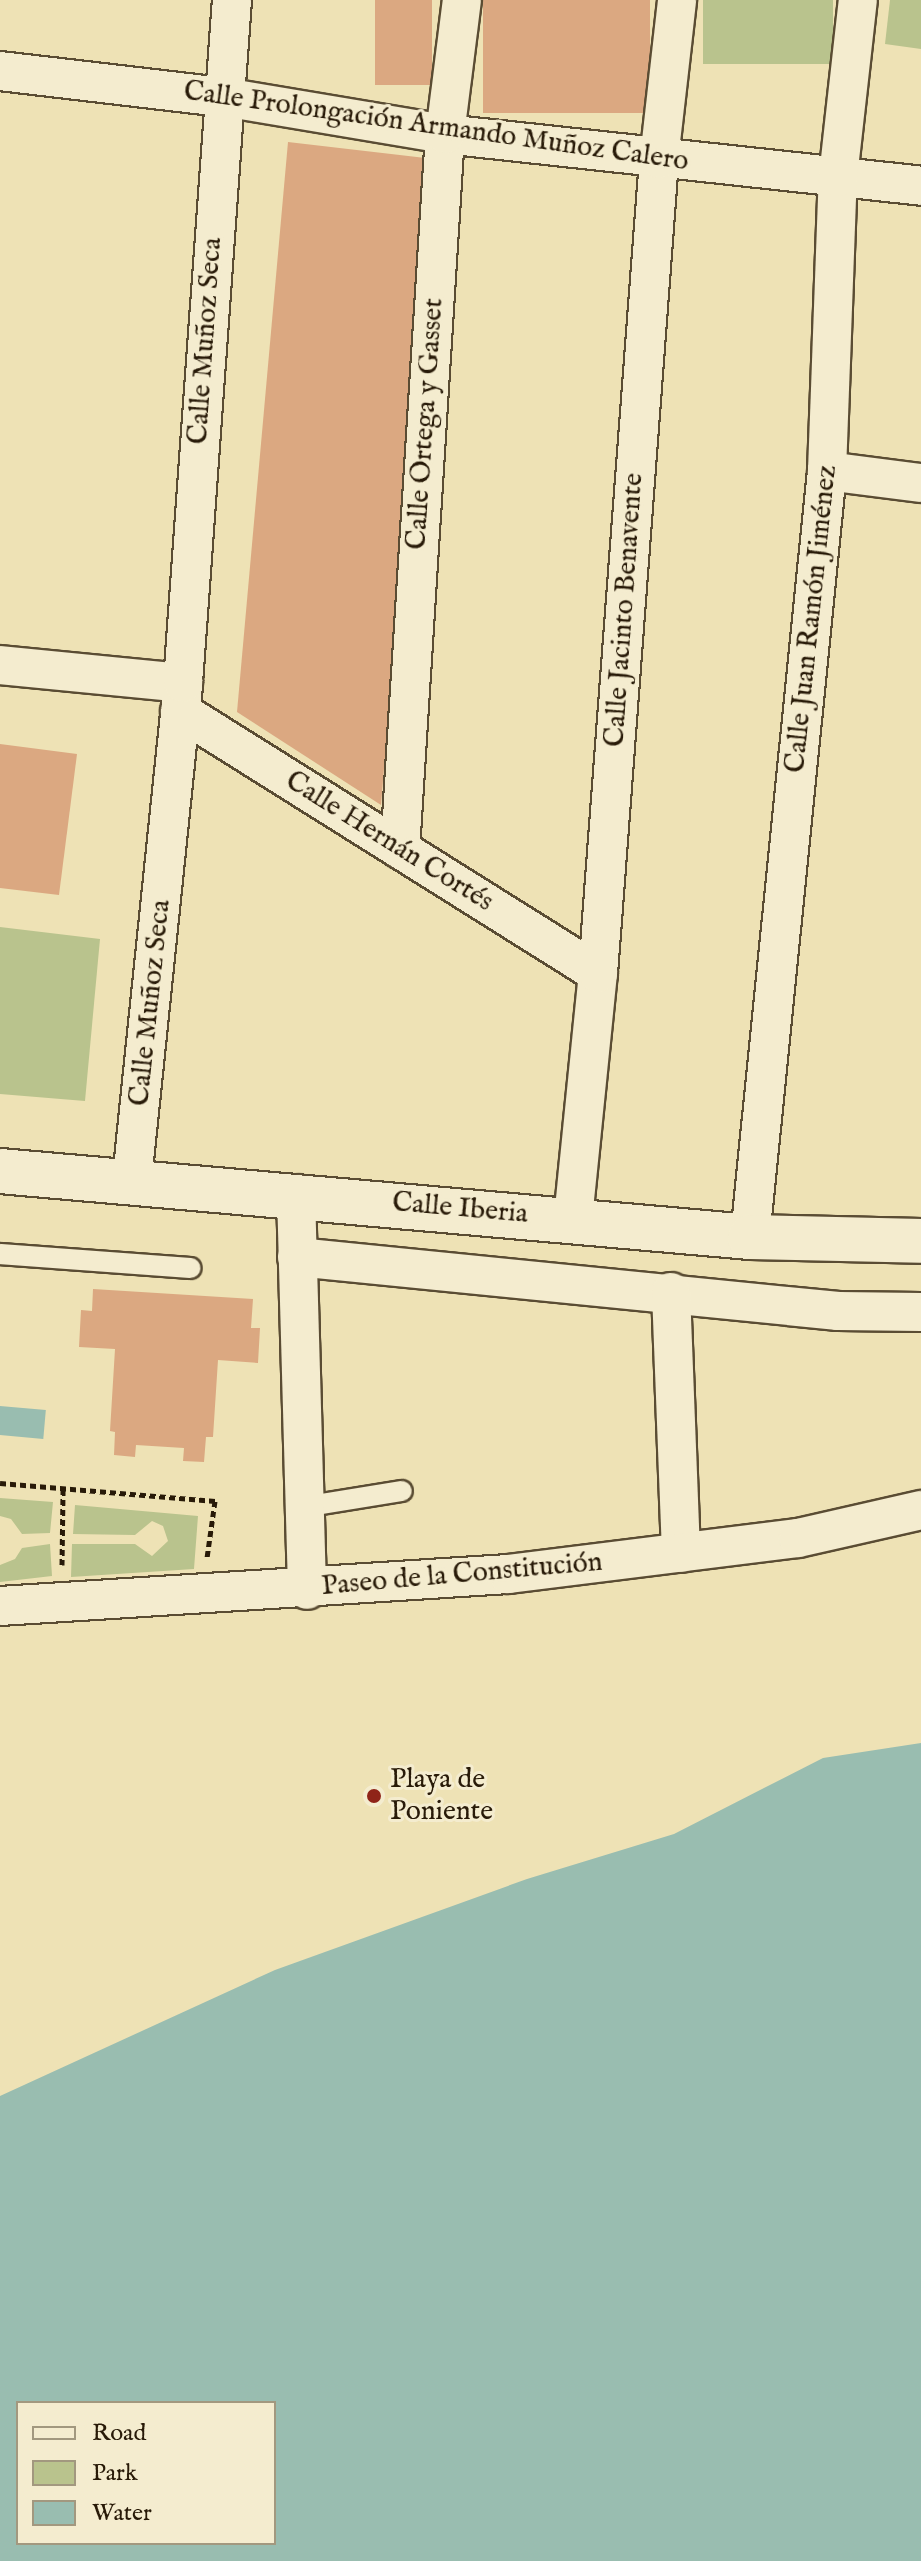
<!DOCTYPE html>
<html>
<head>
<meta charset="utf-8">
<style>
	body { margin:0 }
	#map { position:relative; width:921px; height:2561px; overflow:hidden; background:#eee2b5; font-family:"IM FELL English",serif }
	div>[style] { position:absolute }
	.green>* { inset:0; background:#b9c38d; transform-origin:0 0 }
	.water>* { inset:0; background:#99bdb0; transform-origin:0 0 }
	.building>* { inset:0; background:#dba881; transform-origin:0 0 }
	.path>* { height:5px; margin-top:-2.5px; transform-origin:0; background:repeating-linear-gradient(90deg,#281a08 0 6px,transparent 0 10px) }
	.roads { filter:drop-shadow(2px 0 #5a4c33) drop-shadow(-2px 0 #5a4c33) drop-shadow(0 2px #5a4c33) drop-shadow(0 -2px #5a4c33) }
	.lane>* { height:20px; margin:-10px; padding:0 10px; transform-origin:10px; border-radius:10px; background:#f4eccf }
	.street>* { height:38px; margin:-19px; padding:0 19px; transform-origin:19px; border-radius:19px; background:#f4eccf }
	.secondary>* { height:44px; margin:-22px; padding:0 22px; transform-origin:22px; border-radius:22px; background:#f4eccf }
	.dots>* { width:22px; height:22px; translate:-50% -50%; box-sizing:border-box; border:4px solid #f4eccf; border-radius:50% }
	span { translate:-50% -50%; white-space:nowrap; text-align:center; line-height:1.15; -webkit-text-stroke:6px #f4eccf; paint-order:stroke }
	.street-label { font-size:28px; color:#281a08 }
	.poi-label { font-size:28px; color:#281a08 }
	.left { translate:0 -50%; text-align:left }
	.legend { position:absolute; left:16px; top:2401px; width:260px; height:144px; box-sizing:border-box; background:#f4eccf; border:2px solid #a2987f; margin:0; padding:10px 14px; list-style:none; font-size:24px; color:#281a08 }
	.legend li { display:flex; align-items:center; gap:16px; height:40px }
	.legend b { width:40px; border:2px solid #a2987f }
</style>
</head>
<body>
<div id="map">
	<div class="green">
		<i style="left:703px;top:0;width:130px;height:64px"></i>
		<i style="clip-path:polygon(890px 0,921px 0,921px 49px,885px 44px)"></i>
		<i style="clip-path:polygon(0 927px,100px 939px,85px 1101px,0 1094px)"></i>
		<i style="clip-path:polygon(0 1498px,53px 1502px,50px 1533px,22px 1534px,11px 1519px,0 1516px)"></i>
		<i style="clip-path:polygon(75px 1505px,198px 1516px,194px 1569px,71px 1577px,72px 1544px,135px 1544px,152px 1556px,168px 1541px,163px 1526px,152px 1521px,135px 1535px,73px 1534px)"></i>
		<i style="clip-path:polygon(50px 1544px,52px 1576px,0 1582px,0 1565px,15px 1559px,22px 1548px)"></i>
	</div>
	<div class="water">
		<i style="left:0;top:1406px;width:46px;height:29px;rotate:5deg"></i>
		<i style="clip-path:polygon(evenodd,921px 1743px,921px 2561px,0 2561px,0 2096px,275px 1970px,527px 1879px,674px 1834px,823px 1758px,921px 1743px,274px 2403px,274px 2543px,18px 2543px,18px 2403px,274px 2403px)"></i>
	</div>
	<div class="building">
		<i style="left:375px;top:0;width:57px;height:85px"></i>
		<i style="left:483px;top:0;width:167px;height:113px"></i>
		<i style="clip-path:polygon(288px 142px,434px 159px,381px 805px,237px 712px)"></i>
		<i style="clip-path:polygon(0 744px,77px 754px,59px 895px,0 888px)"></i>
		<i style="clip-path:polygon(93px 1289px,253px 1299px,251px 1328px,260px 1328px,258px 1363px,218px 1360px,213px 1437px,206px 1437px,204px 1462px,183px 1461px,184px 1448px,136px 1445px,135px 1457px,114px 1455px,115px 1432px,110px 1431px,115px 1349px,79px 1347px,81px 1310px,92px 1311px)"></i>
	</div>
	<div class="path">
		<i style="left:0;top:1483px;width:216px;rotate:4.8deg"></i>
		<i style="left:215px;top:1501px;width:58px;rotate:98deg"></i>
		<i style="left:62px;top:1565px;width:76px;rotate:-89.2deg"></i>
	</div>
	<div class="roads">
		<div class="lane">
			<i style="left:0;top:1254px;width:191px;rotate:4.2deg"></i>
			<i style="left:303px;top:1507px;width:100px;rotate:-9.2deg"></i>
		</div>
		<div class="street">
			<i style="left:0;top:71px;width:225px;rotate:6.7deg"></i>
			<i style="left:223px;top:97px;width:225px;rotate:9.5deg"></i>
			<i style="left:445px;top:134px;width:479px;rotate:6.2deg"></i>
			<i style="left:827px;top:471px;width:95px;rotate:7.3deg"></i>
			<i style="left:0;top:665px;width:184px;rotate:5.6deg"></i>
			<i style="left:180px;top:711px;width:493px;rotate:32.1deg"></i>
			<i style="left:400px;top:849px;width:716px;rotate:-86.4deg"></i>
			<i style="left:445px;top:134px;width:135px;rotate:-82.8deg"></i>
			<i style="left:132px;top:1179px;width:499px;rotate:-84.1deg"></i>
			<i style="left:183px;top:683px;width:685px;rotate:-85.9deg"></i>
			<i style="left:296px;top:1194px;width:396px;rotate:88.4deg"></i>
			<i style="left:573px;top:1219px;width:247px;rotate:-84.2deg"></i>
			<i style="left:598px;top:973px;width:816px;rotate:-85.71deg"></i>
			<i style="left:659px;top:159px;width:160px;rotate:-83.5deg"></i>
			<i style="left:750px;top:1237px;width:770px;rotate:-84.26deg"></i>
			<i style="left:827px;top:471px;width:294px;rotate:-87.9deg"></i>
			<i style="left:838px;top:177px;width:178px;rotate:-83.6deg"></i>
			<i style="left:297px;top:1257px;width:544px;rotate:5.7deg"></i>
			<i style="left:838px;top:1311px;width:83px;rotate:0.7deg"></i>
			<i style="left:671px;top:1292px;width:261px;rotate:87.8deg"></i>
			<i style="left:0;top:1606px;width:509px;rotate:-3.6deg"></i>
			<i style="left:508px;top:1574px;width:292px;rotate:-7.1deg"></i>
			<i style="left:798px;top:1538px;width:126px;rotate:-12.8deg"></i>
		</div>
		<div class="secondary">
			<i style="left:0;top:1171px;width:753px;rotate:5.03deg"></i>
			<i style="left:750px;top:1237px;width:171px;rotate:1.3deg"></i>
		</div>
	</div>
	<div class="dots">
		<i style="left:374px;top:1796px;background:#8f2418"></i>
	</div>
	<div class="street-label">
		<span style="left:436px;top:127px;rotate:8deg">Calle Prolongación Armando Muñoz Calero</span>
		<span style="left:206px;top:341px;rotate:-86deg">Calle Muñoz Seca</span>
		<span style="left:426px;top:424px;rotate:-86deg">Calle Ortega y Gasset</span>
		<span style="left:625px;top:610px;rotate:-86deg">Calle Jacinto Benavente</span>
		<span style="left:812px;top:619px;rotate:-84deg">Calle Juan Ramón Jiménez</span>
		<span style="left:389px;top:842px;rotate:32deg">Calle Hernán Cortés</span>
		<span style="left:151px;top:1003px;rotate:-84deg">Calle Muñoz Seca</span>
		<span style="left:460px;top:1209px;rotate:5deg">Calle Iberia</span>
		<span style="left:462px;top:1575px;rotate:-5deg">Paseo de la Constitución</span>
	</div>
	<div class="poi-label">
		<span class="left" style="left:390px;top:1796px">Playa de<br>Poniente</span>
	</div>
	<ul class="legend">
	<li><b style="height:10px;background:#f4eccf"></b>Road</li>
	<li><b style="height:22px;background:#b9c38d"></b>Park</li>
	<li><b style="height:22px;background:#99bdb0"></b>Water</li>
	</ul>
</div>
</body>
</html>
